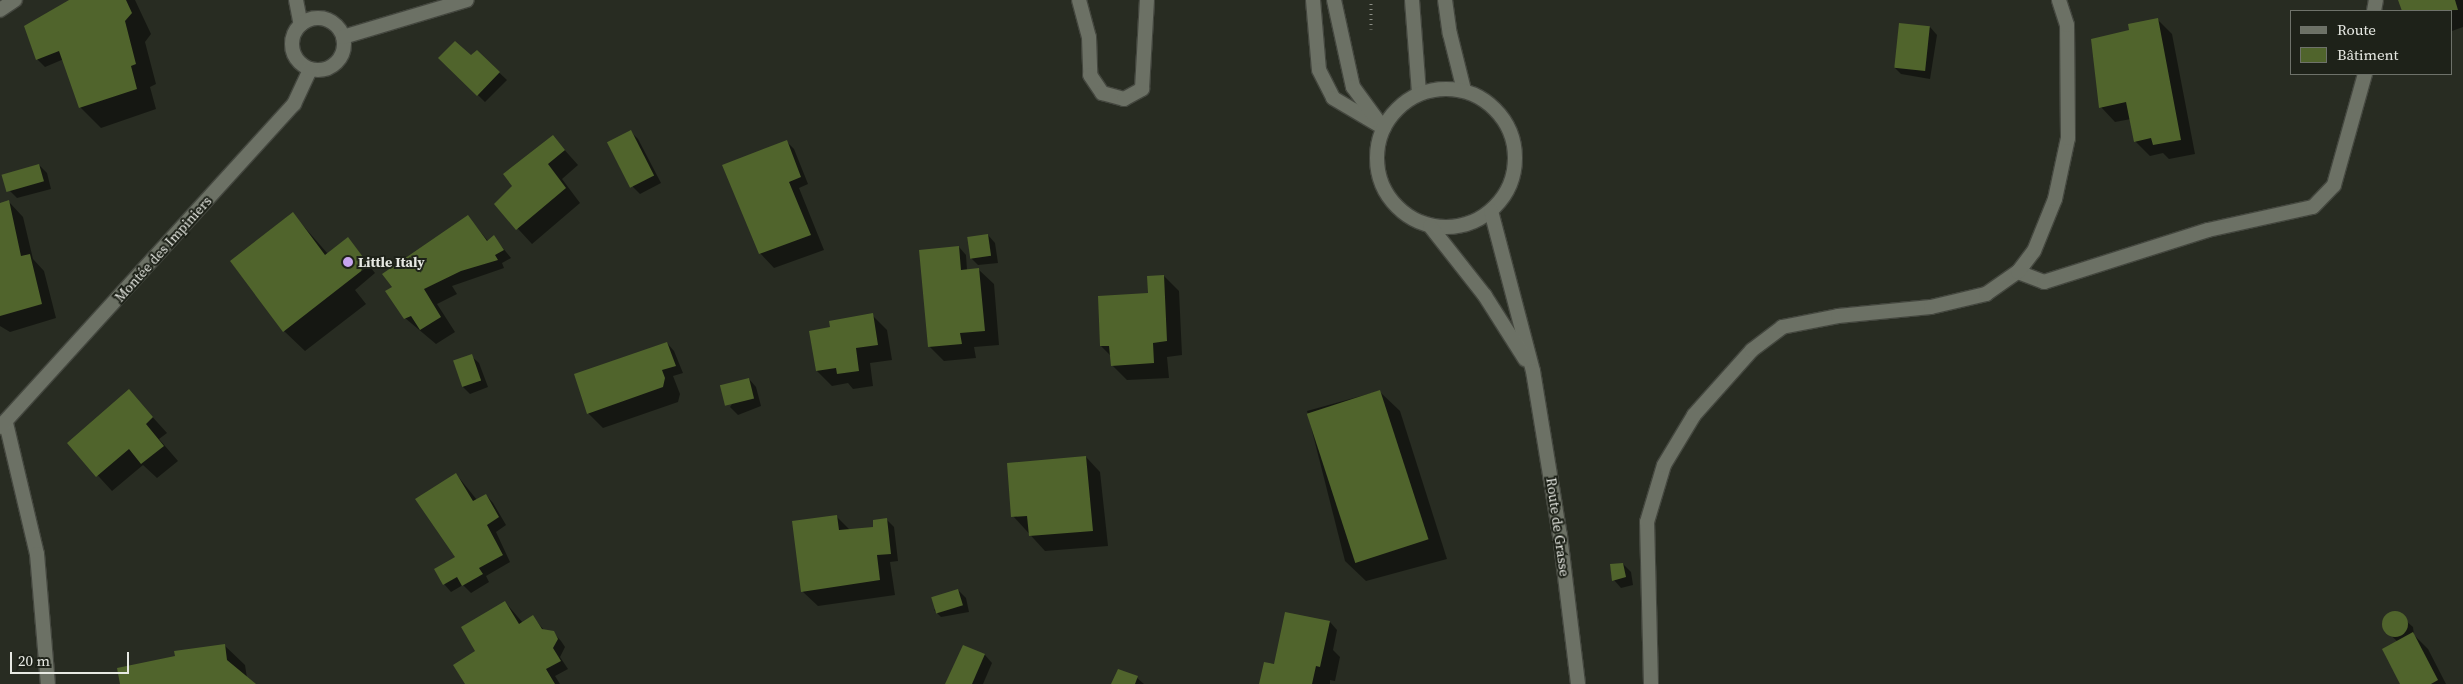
<!DOCTYPE html>
<html>
<head>
<meta charset="utf-8">
<style>
	body { margin:0 }
	#map { position:relative; width:2463px; height:684px; overflow:hidden; background:#282c22; font-family:"Source Serif 4",serif }
	div>[style] { position:absolute }
	.shadow>* { inset:0; background:#0007 }
	.building>* { inset:0; background:#50642c; transform-origin:0 0 }
	.round { border-radius:50% }
	.path>* { height:3px; margin-top:-1.5px; transform-origin:0; background:repeating-linear-gradient(90deg,#8b8e86 0 1px,transparent 0 5px) }
	.roads { filter:drop-shadow(1px 0 #44473f) drop-shadow(-1px 0 #44473f) drop-shadow(0 1px #44473f) drop-shadow(0 -1px #44473f) }
	.service>* { height:14px; margin:-7px; padding:0 7px; transform-origin:7px; border-radius:7px; background:#6c7165 }
	.minor>* { height:14px; margin:-7px; padding:0 7px; transform-origin:7px; border-radius:7px; background:#6c7165 }
	.minor>.ring { margin:-7px; padding:0; box-sizing:content-box; background:none; border:14px solid #6c7165; border-radius:50% }
	.secondary>* { height:14px; margin:-7px; padding:0 7px; transform-origin:7px; border-radius:7px; background:#6c7165 }
	.secondary>.ring { margin:-7px; padding:0; box-sizing:content-box; background:none; border:14px solid #6c7165; border-radius:50% }
	.dots>* { width:14px; height:14px; translate:-50% -50%; box-sizing:border-box; border:2px solid #1e2219; border-radius:50% }
	span { translate:-50% -50%; white-space:nowrap; text-align:center; line-height:1.15; -webkit-text-stroke:4px #1e2219; paint-order:stroke }
	.street-label { font-size:14px; color:#e7e9e3 }
	.poi-label { font-size:14px; color:#e7e9e3; font-weight:700 }
	.left { translate:0 -50%; text-align:left }
	.legend { position:absolute; left:2290px; top:10px; width:162px; height:65px; box-sizing:border-box; background:#1e2219; border:1px solid #6e726a; margin:0; padding:6px 9px; list-style:none; font-size:15px; color:#e7e9e3 }
	.legend li { display:flex; align-items:center; gap:10px; height:25px }
	.legend b { width:25px; border:1px solid #6e726a }
	.scale { position:absolute; left:10px; top:652px; width:119px; height:22px; box-sizing:border-box; border:2px solid #e7e9e3; border-top:0; padding-left:6px; font-size:15px; line-height:18px; white-space:nowrap; color:#e7e9e3; -webkit-text-stroke:4px #1e2219; paint-order:stroke }
</style>
</head>
<body>
<div id="map">
	<div class="shadow">
		<i style="clip-path:polygon(71px 0,135px 0,151px 34px,145px 42px,156px 84px,150px 87px,156px 109px,101px 128px,80px 107px,64px 59px,45px 67px,37px 59px)"></i>
		<i style="clip-path:polygon(2400px 0,2463px 0,2463px 27px,2452px 31px,2452px 11px,2403px 11px)"></i>
		<i style="clip-path:polygon(2157px 19px,2172px 34px,2195px 154px,2169px 159px,2163px 153px,2150px 156px,2135px 141px,2131px 119px,2115px 122px,2101px 107px,2131px 31px)"></i>
		<i style="clip-path:polygon(1930px 27px,1937px 35px,1930px 79px,1901px 74px,1894px 67px)"></i>
		<i style="clip-path:polygon(477px 52px,507px 80px,485px 102px,440px 58px,471px 57px)"></i>
		<i style="clip-path:polygon(631px 132px,638px 139px,661px 183px,640px 194px,633px 187px)"></i>
		<i style="clip-path:polygon(553px 137px,578px 165px,562px 179px,580px 203px,532px 244px,495px 204px,514px 186px)"></i>
		<i style="clip-path:polygon(786px 141px,794px 149px,808px 184px,799px 188px,824px 250px,774px 268px,760px 253px)"></i>
		<i style="clip-path:polygon(39px 165px,47px 173px,51px 189px,17px 198px,9px 190px)"></i>
		<i style="clip-path:polygon(9px 202px,23px 217px,33px 259px,44px 271px,56px 318px,10px 332px,0 326px,0 204px)"></i>
		<i style="clip-path:polygon(292px 213px,328px 254px,348px 239px,375px 273px,355px 290px,366px 304px,305px 351px,284px 331px,231px 262px)"></i>
		<i style="clip-path:polygon(468px 217px,488px 241px,494px 237px,511px 258px,502px 263px,504px 268px,452px 286px,457px 294px,437px 304px,455px 332px,436px 344px,405px 318px)"></i>
		<i style="clip-path:polygon(988px 235px,995px 243px,998px 263px,978px 265px,970px 257px)"></i>
		<i style="clip-path:polygon(959px 247px,966px 255px,967px 270px,979px 270px,994px 284px,999px 345px,974px 347px,976px 358px,944px 361px,929px 346px)"></i>
		<i style="clip-path:polygon(1164px 276px,1179px 291px,1182px 355px,1167px 357px,1169px 378px,1127px 380px,1112px 365px,1111px 356px,1101px 346px)"></i>
		<i style="clip-path:polygon(872px 315px,887px 330px,892px 360px,870px 363px,873px 386px,853px 389px,848px 383px,832px 386px,817px 371px,831px 328px)"></i>
		<i style="clip-path:polygon(667px 343px,674px 351px,683px 373px,673px 376px,680px 394px,678px 402px,603px 428px,588px 413px)"></i>
		<i style="clip-path:polygon(471px 356px,479px 363px,488px 387px,470px 394px,462px 386px)"></i>
		<i style="clip-path:polygon(749px 379px,756px 387px,761px 406px,738px 415px,730px 407px)"></i>
		<i style="clip-path:polygon(129px 391px,167px 433px,159px 439px,178px 461px,157px 478px,143px 465px,112px 491px,68px 443px)"></i>
		<i style="clip-path:polygon(1379px 391px,1400px 411px,1447px 559px,1366px 581px,1345px 561px,1307px 411px)"></i>
		<i style="clip-path:polygon(1086px 457px,1100px 472px,1108px 546px,1045px 551px,1013px 516px)"></i>
		<i style="clip-path:polygon(456px 474px,477px 500px,486px 495px,493px 503px,506px 525px,496px 532px,510px 562px,486px 576px,489px 582px,471px 593px,463px 585px,451px 592px,444px 584px,458px 559px)"></i>
		<i style="clip-path:polygon(837px 517px,850px 530px,875px 531px,886px 519px,894px 527px,898px 561px,890px 562px,895px 595px,818px 606px,803px 592px)"></i>
		<i style="clip-path:polygon(1623px 564px,1631px 572px,1633px 585px,1621px 588px,1614px 580px)"></i>
		<i style="clip-path:polygon(958px 590px,966px 598px,969px 612px,941px 617px,934px 610px)"></i>
		<i style="clip-path:polygon(505px 602px,523px 623px,533px 617px,544px 630px,554px 633px,561px 641px,565px 647px,560px 657px,568px 669px,555px 676px,560px 684px,466px 684px,477px 651px)"></i>
		<i style="clip-path:polygon(2397px 613px,2413px 627px,2414px 635px,2428px 649px,2446px 684px,2401px 684px,2398px 642px,2384px 629px,2383px 622px,2389px 614px)"></i>
		<i style="clip-path:polygon(1330px 622px,1337px 630px,1333px 650px,1340px 657px,1335px 681px,1330px 680px,1330px 684px,1261px 684px,1275px 666px)"></i>
		<i style="clip-path:polygon(224px 645px,245px 665px,247px 678px,254px 684px,121px 684px)"></i>
		<i style="clip-path:polygon(963px 647px,985px 655px,992px 663px,983px 684px,946px 684px)"></i>
		<i style="clip-path:polygon(1137px 678px,1144px 684px,1113px 684px)"></i>
	</div>
	<div class="building">
		<i style="clip-path:polygon(69px 0,126px 0,132px 13px,125px 21px,136px 64px,131px 66px,137px 89px,79px 108px,59px 51px,36px 60px,24px 26px)"></i>
		<i style="clip-path:polygon(2398px 0,2455px 0,2458px 10px,2402px 11px)"></i>
		<i style="clip-path:polygon(2158px 18px,2181px 140px,2153px 145px,2151px 138px,2134px 142px,2126px 102px,2099px 108px,2091px 39px,2129px 30px,2128px 24px)"></i>
		<i style="left:1899px;top:23px;width:31px;height:45px;rotate:6deg"></i>
		<i style="clip-path:polygon(455px 41px,471px 55px,477px 50px,500px 72px,477px 96px,438px 58px)"></i>
		<i style="left:631px;top:130px;width:51px;height:27px;rotate:63deg"></i>
		<i style="clip-path:polygon(553px 135px,565px 150px,548px 164px,566px 188px,516px 230px,494px 204px,512px 186px,503px 174px)"></i>
		<i style="clip-path:polygon(787px 140px,801px 177px,789px 182px,811px 235px,759px 254px,722px 165px)"></i>
		<i style="left:39px;top:164px;width:18px;height:39px;rotate:74deg"></i>
		<i style="clip-path:polygon(9px 200px,21px 256px,30px 254px,42px 304px,0 316px,0 203px)"></i>
		<i style="clip-path:polygon(293px 212px,325px 255px,348px 237px,369px 265px,283px 332px,230px 261px)"></i>
		<i style="clip-path:polygon(468px 215px,487px 241px,494px 235px,504px 250px,495px 255px,498px 260px,461px 271px,424px 289px,441px 317px,420px 330px,411px 316px,404px 319px,385px 291px,392px 287px,382px 274px)"></i>
		<i style="left:988px;top:234px;width:22px;height:21px;rotate:82deg"></i>
		<i style="clip-path:polygon(959px 246px,961px 270px,979px 268px,985px 331px,960px 333px,962px 344px,928px 347px,919px 250px)"></i>
		<i style="clip-path:polygon(1164px 275px,1167px 341px,1153px 343px,1154px 363px,1111px 366px,1109px 346px,1100px 346px,1098px 296px,1148px 293px,1147px 276px)"></i>
		<i style="clip-path:polygon(873px 313px,878px 345px,856px 348px,859px 371px,837px 374px,836px 368px,816px 371px,809px 331px,830px 327px,829px 321px)"></i>
		<i style="clip-path:polygon(667px 342px,676px 366px,662px 370px,665px 378px,663px 387px,587px 414px,574px 374px)"></i>
		<i style="left:472px;top:354px;width:28px;height:20px;rotate:71deg"></i>
		<i style="left:749px;top:378px;width:21px;height:30px;rotate:76deg"></i>
		<i style="clip-path:polygon(129px 389px,153px 417px,146px 424px,164px 446px,141px 464px,129px 449px,96px 477px,67px 443px)"></i>
		<i style="left:1380px;top:390px;width:157px;height:77px;rotate:72deg"></i>
		<i style="clip-path:polygon(1086px 456px,1093px 531px,1029px 536px,1027px 516px,1011px 517px,1007px 463px)"></i>
		<i style="clip-path:polygon(456px 473px,473px 501px,486px 494px,499px 517px,487px 525px,503px 555px,479px 568px,483px 574px,462px 586px,457px 577px,443px 585px,434px 569px,455px 557px,415px 499px)"></i>
		<i style="clip-path:polygon(837px 515px,839px 530px,873px 527px,873px 520px,887px 518px,891px 554px,877px 555px,880px 580px,801px 592px,792px 521px)"></i>
		<i style="clip-path:polygon(1623px 563px,1626px 577px,1612px 581px,1610px 564px)"></i>
		<i style="left:958px;top:589px;width:17px;height:28px;rotate:73deg"></i>
		<i style="clip-path:polygon(505px 601px,519px 624px,533px 615px,542px 629px,554px 631px,558px 639px,553px 648px,561px 661px,546px 669px,555px 684px,465px 684px,453px 665px,475px 651px,461px 627px)"></i>
		<i class="round" style="left:2382px;top:611px;width:26px;height:26px"></i>
		<i style="clip-path:polygon(1285px 612px,1330px 621px,1320px 667px,1316px 666px,1312px 684px,1259px 684px,1264px 662px,1274px 664px)"></i>
		<i style="clip-path:polygon(2413px 632px,2438px 680px,2431px 684px,2400px 684px,2382px 649px)"></i>
		<i style="clip-path:polygon(225px 644px,227px 660px,256px 684px,120px 684px,117px 668px,175px 656px,174px 651px)"></i>
		<i style="clip-path:polygon(963px 645px,985px 654px,972px 684px,945px 684px)"></i>
		<i style="clip-path:polygon(1118px 669px,1138px 676px,1135px 684px,1111px 684px)"></i>
	</div>
	<div class="path">
		<i style="left:1371px;top:29px;width:29px;rotate:-90deg"></i>
	</div>
	<div class="roads">
		<div class="service">
			<i style="left:0;top:10px;width:18px;rotate:-34deg"></i>
			<i style="left:2374px;top:11px;width:11px;rotate:-80deg"></i>
			<i style="left:2018px;top:272px;width:28px;rotate:21deg"></i>
			<i style="left:2044px;top:282px;width:172px;rotate:-17.6deg"></i>
			<i style="left:2208px;top:230px;width:107px;rotate:-12.4deg"></i>
			<i style="left:2313px;top:207px;width:30px;rotate:-46deg"></i>
			<i style="left:2334px;top:185px;width:115px;rotate:-74.4deg"></i>
			<i style="left:6px;top:423px;width:135px;rotate:76.7deg"></i>
			<i style="left:37px;top:554px;width:130px;rotate:85.2deg"></i>
			<i style="left:1651px;top:684px;width:162px;rotate:-91.4deg"></i>
			<i style="left:1647px;top:522px;width:59px;rotate:-73.4deg"></i>
			<i style="left:1664px;top:465px;width:58px;rotate:-59deg"></i>
			<i style="left:1694px;top:415px;width:87px;rotate:-48.3deg"></i>
			<i style="left:1752px;top:350px;width:38px;rotate:-37deg"></i>
			<i style="left:1782px;top:327px;width:57px;rotate:-11.1deg"></i>
			<i style="left:1838px;top:316px;width:93px;rotate:-5.5deg"></i>
			<i style="left:1931px;top:307px;width:57px;rotate:-13.3deg"></i>
			<i style="left:1986px;top:294px;width:39px;rotate:-35deg"></i>
			<i style="left:2018px;top:272px;width:26px;rotate:-53deg"></i>
			<i style="left:2034px;top:251px;width:56px;rotate:-68deg"></i>
			<i style="left:2055px;top:199px;width:62px;rotate:-78deg"></i>
			<i style="left:2068px;top:138px;width:113px;rotate:-90.5deg"></i>
			<i style="left:2067px;top:25px;width:26px;rotate:-108deg"></i>
		</div>
		<div class="minor">
			<i style="left:296px;top:0;width:25px;rotate:79deg"></i>
			<i style="left:1079px;top:0;width:38px;rotate:75deg"></i>
			<i style="left:1089px;top:37px;width:38px;rotate:88deg"></i>
			<i style="left:1090px;top:75px;width:22px;rotate:56deg"></i>
			<i style="left:1102px;top:93px;width:23px;rotate:15deg"></i>
			<i style="left:1124px;top:99px;width:21px;rotate:-29deg"></i>
			<i style="left:1142px;top:89px;width:89px;rotate:-86.8deg"></i>
			<i style="left:1313px;top:0;width:70px;rotate:85.1deg"></i>
			<i style="left:1319px;top:70px;width:31px;rotate:63deg"></i>
			<i style="left:1333px;top:98px;width:59px;rotate:30.5deg"></i>
			<i style="left:1334px;top:0;width:89px;rotate:77.7deg"></i>
			<i style="left:1353px;top:87px;width:42px;rotate:53.7deg"></i>
			<i class="ring" style="left:292px;top:18px;width:38px;height:38px"></i>
			<i style="left:343px;top:37px;width:129px;rotate:-16.6deg"></i>
			<i style="left:0;top:427px;width:437px;rotate:-47.7deg"></i>
			<i style="left:294px;top:104px;width:38px;rotate:-65deg"></i>
		</div>
		<div class="secondary">
			<i style="left:1412px;top:0;width:94px;rotate:85.7deg"></i>
			<i style="left:1445px;top:0;width:34px;rotate:82deg"></i>
			<i style="left:1450px;top:34px;width:58px;rotate:76deg"></i>
			<i class="ring" style="left:1377px;top:89px;width:124px;height:124px"></i>
			<i style="left:1491px;top:211px;width:165px;rotate:75.3deg"></i>
			<i style="left:1533px;top:371px;width:166px;rotate:80.7deg"></i>
			<i style="left:1560px;top:535px;width:150px;rotate:83.1deg"></i>
			<i style="left:1430px;top:226px;width:89px;rotate:51.8deg"></i>
			<i style="left:1485px;top:296px;width:75px;rotate:57.6deg"></i>
		</div>
	</div>
	<div class="dots">
		<i style="left:348px;top:262px;background:#c8a5ef"></i>
	</div>
	<div class="street-label">
		<span style="left:163px;top:249px;rotate:-48deg">Montée des Impiniers</span>
		<span style="left:1558px;top:527px;rotate:82deg">Route de Grasse</span>
	</div>
	<div class="poi-label">
		<span class="left" style="left:358px;top:262px">Little Italy</span>
	</div>
	<ul class="legend">
	<li><b style="height:6px;background:#6c7165"></b>Route</li>
	<li><b style="height:14px;background:#50642c"></b>Bâtiment</li>
	</ul>
	<div class="scale">20 m</div>
</div>
</body>
</html>
